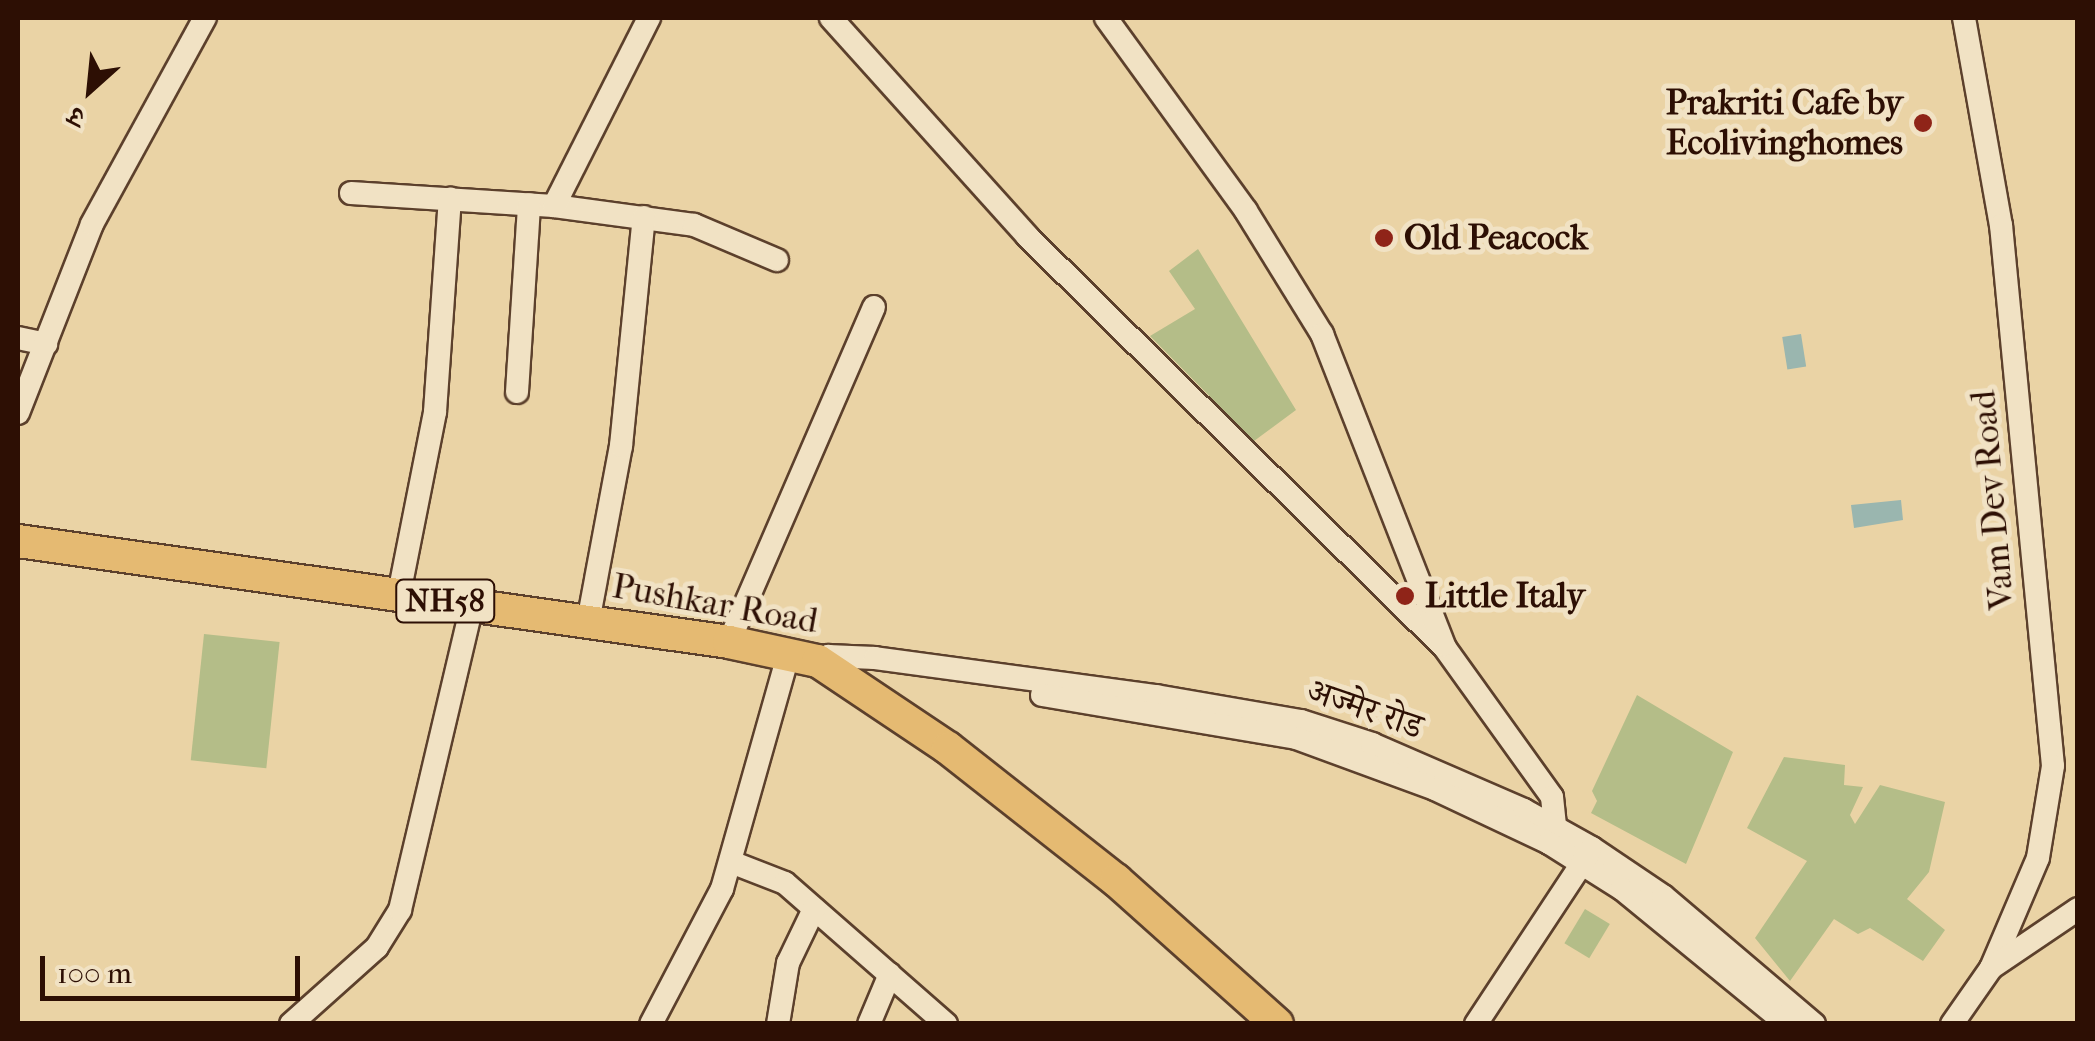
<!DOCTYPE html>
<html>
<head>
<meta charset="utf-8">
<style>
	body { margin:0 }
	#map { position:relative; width:2095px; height:1041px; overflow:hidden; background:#ead3a5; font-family:"IM FELL French Canon","Noto Serif Devanagari",serif }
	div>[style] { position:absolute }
	.green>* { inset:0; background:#b4bd88; transform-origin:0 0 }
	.water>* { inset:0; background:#9ab6af; transform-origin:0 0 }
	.roads { filter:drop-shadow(2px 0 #5c402c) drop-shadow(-2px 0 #5c402c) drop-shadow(0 2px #5c402c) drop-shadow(0 -2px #5c402c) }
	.minor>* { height:22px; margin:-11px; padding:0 11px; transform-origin:11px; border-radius:11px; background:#f1e2c4 }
	.highway>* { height:32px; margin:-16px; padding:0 16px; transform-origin:16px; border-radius:16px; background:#e5ba72 }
	.dots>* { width:28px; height:28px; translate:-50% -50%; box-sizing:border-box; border:5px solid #f1e2c4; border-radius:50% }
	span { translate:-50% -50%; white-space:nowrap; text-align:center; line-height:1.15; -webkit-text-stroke:10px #f1e2c4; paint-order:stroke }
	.shield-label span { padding:2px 8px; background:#f1e2c4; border:2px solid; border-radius:8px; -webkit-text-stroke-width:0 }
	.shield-label { font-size:32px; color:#2d0f04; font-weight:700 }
	.poi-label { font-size:35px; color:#2d0f04; font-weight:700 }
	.right { translate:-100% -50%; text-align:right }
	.left { translate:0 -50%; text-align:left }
	.street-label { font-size:35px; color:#2d0f04 }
	.frame { position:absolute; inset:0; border:20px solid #2d0f04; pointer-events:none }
	.north { position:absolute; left:40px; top:40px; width:100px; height:100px; -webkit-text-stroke:8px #f1e2c4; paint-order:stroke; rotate:207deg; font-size:28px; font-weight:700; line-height:40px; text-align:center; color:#2d0f04 }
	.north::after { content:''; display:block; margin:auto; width:35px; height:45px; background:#2d0f04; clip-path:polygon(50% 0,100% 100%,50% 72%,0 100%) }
	.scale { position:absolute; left:40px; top:956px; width:260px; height:45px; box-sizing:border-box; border:5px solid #2d0f04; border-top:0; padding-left:12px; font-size:30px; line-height:35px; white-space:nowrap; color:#2d0f04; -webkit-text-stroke:8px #f1e2c4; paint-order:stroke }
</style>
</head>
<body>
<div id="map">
	<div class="green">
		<i style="clip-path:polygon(1198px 249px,1296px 410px,1254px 441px,1150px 336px,1195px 309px,1169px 271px)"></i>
		<i style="left:204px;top:634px;width:76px;height:127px;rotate:6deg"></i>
		<i style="clip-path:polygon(1637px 695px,1733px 752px,1686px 864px,1591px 813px,1597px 801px,1592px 791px)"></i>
		<i style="clip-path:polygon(1784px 757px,1845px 765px,1844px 785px,1863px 787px,1850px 815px,1855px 824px,1880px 785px,1945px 802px,1929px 872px,1907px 899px,1945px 930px,1923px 961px,1870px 928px,1858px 934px,1834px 919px,1790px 981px,1755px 938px,1807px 861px,1747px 828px)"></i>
		<i style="left:1585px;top:909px;width:29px;height:40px;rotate:31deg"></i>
	</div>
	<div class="water">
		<i style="left:1801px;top:334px;width:33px;height:19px;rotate:81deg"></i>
		<i style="clip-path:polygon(1901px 500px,1903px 520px,1854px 528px,1851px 505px)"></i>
	</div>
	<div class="roads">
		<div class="minor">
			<i style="left:831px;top:18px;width:293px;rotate:48deg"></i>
			<i style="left:1027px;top:236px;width:587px;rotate:44.59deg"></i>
			<i style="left:1445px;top:648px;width:183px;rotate:54.3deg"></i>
			<i style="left:1552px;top:797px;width:29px;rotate:84deg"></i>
			<i style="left:1555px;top:826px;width:18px;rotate:109deg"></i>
			<i style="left:1106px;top:18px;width:238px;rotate:54deg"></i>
			<i style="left:1246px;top:211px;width:145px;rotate:58.3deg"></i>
			<i style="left:1322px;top:334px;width:334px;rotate:68.6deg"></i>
			<i style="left:1964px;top:18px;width:210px;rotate:79.9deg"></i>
			<i style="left:2001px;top:225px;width:543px;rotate:84.51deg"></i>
			<i style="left:2053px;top:766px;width:93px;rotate:99.3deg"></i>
			<i style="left:2038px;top:858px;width:120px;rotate:113.1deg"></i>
			<i style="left:351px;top:193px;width:203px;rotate:3.7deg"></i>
			<i style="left:554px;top:206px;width:141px;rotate:7.7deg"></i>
			<i style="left:694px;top:225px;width:90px;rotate:22.9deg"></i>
			<i style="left:554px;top:206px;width:211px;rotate:-63.2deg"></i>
			<i style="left:18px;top:338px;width:29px;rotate:12deg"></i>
			<i style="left:517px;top:392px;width:188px;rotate:-86.3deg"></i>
			<i style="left:18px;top:413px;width:203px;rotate:-68.6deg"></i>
			<i style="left:92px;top:224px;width:235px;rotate:-61.3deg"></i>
			<i style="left:399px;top:594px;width:186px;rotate:-78.8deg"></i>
			<i style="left:435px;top:412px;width:214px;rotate:-86deg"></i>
			<i style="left:588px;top:622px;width:179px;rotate:-79.4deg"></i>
			<i style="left:621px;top:446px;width:230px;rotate:-84.3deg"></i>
			<i style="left:729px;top:642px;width:365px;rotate:-66.6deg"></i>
			<i style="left:814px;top:665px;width:17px;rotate:-33deg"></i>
			<i style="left:828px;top:656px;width:47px;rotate:2.4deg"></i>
			<i style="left:875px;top:658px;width:284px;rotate:7.7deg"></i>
			<i style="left:1156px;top:696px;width:147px;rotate:9.8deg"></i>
			<i style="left:1301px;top:721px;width:75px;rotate:17.9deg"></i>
			<i style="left:1372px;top:744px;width:166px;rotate:23.5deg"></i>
			<i style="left:1524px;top:810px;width:78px;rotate:29.2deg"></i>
			<i style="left:1592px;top:848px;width:86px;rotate:34.1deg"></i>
			<i style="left:1663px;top:896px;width:198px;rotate:40.3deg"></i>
			<i style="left:1042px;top:695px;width:258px;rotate:9.6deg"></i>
			<i style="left:1296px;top:738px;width:148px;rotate:20.1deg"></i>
			<i style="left:1435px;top:789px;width:126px;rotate:25.3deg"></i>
			<i style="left:1549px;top:843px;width:86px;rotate:32.2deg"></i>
			<i style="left:1622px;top:889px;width:213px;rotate:39.3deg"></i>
			<i style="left:731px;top:862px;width:58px;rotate:21.3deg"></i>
			<i style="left:785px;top:883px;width:214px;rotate:41.2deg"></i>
			<i style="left:291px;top:1024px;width:115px;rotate:-41.8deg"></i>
			<i style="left:377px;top:947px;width:44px;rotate:-58.1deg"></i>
			<i style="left:400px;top:910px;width:313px;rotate:-76.7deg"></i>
			<i style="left:651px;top:1024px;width:153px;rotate:-62.3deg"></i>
			<i style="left:722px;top:889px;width:246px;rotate:-74.2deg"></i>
			<i style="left:778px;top:1024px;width:62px;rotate:-80.7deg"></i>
			<i style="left:788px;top:963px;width:60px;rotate:-64.3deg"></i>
			<i style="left:869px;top:1024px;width:54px;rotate:-67.2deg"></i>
			<i style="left:1476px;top:1024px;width:207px;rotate:-56.6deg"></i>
			<i style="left:1952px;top:1024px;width:68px;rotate:-55.1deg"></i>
			<i style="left:1991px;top:968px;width:105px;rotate:-34.1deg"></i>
		</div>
		<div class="highway">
			<i style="left:18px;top:541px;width:718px;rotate:8.08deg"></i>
			<i style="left:729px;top:642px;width:91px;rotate:12.1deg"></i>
			<i style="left:818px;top:661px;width:156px;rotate:33.8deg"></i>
			<i style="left:948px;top:748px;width:214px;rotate:38.2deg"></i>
			<i style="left:1116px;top:880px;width:216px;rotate:41.8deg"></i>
		</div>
	</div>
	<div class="dots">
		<i style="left:1923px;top:123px;background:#8f2418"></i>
		<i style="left:1384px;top:238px;background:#8f2418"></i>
		<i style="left:1405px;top:596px;background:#8f2418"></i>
	</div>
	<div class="shield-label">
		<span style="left:445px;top:601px">NH58</span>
	</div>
	<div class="poi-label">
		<span class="right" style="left:1903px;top:123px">Prakriti Cafe by<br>Ecolivinghomes</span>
		<span class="left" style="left:1404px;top:238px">Old Peacock</span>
		<span class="left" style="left:1425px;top:596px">Little Italy</span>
	</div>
	<div class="street-label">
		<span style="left:1993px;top:500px;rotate:-95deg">Vam Dev Road</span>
		<span style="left:715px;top:604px;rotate:10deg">Pushkar Road</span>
		<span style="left:1365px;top:709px;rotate:19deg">अज्मेर रोड</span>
	</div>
	<div class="frame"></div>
	<div class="north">उ</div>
	<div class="scale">100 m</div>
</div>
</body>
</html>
